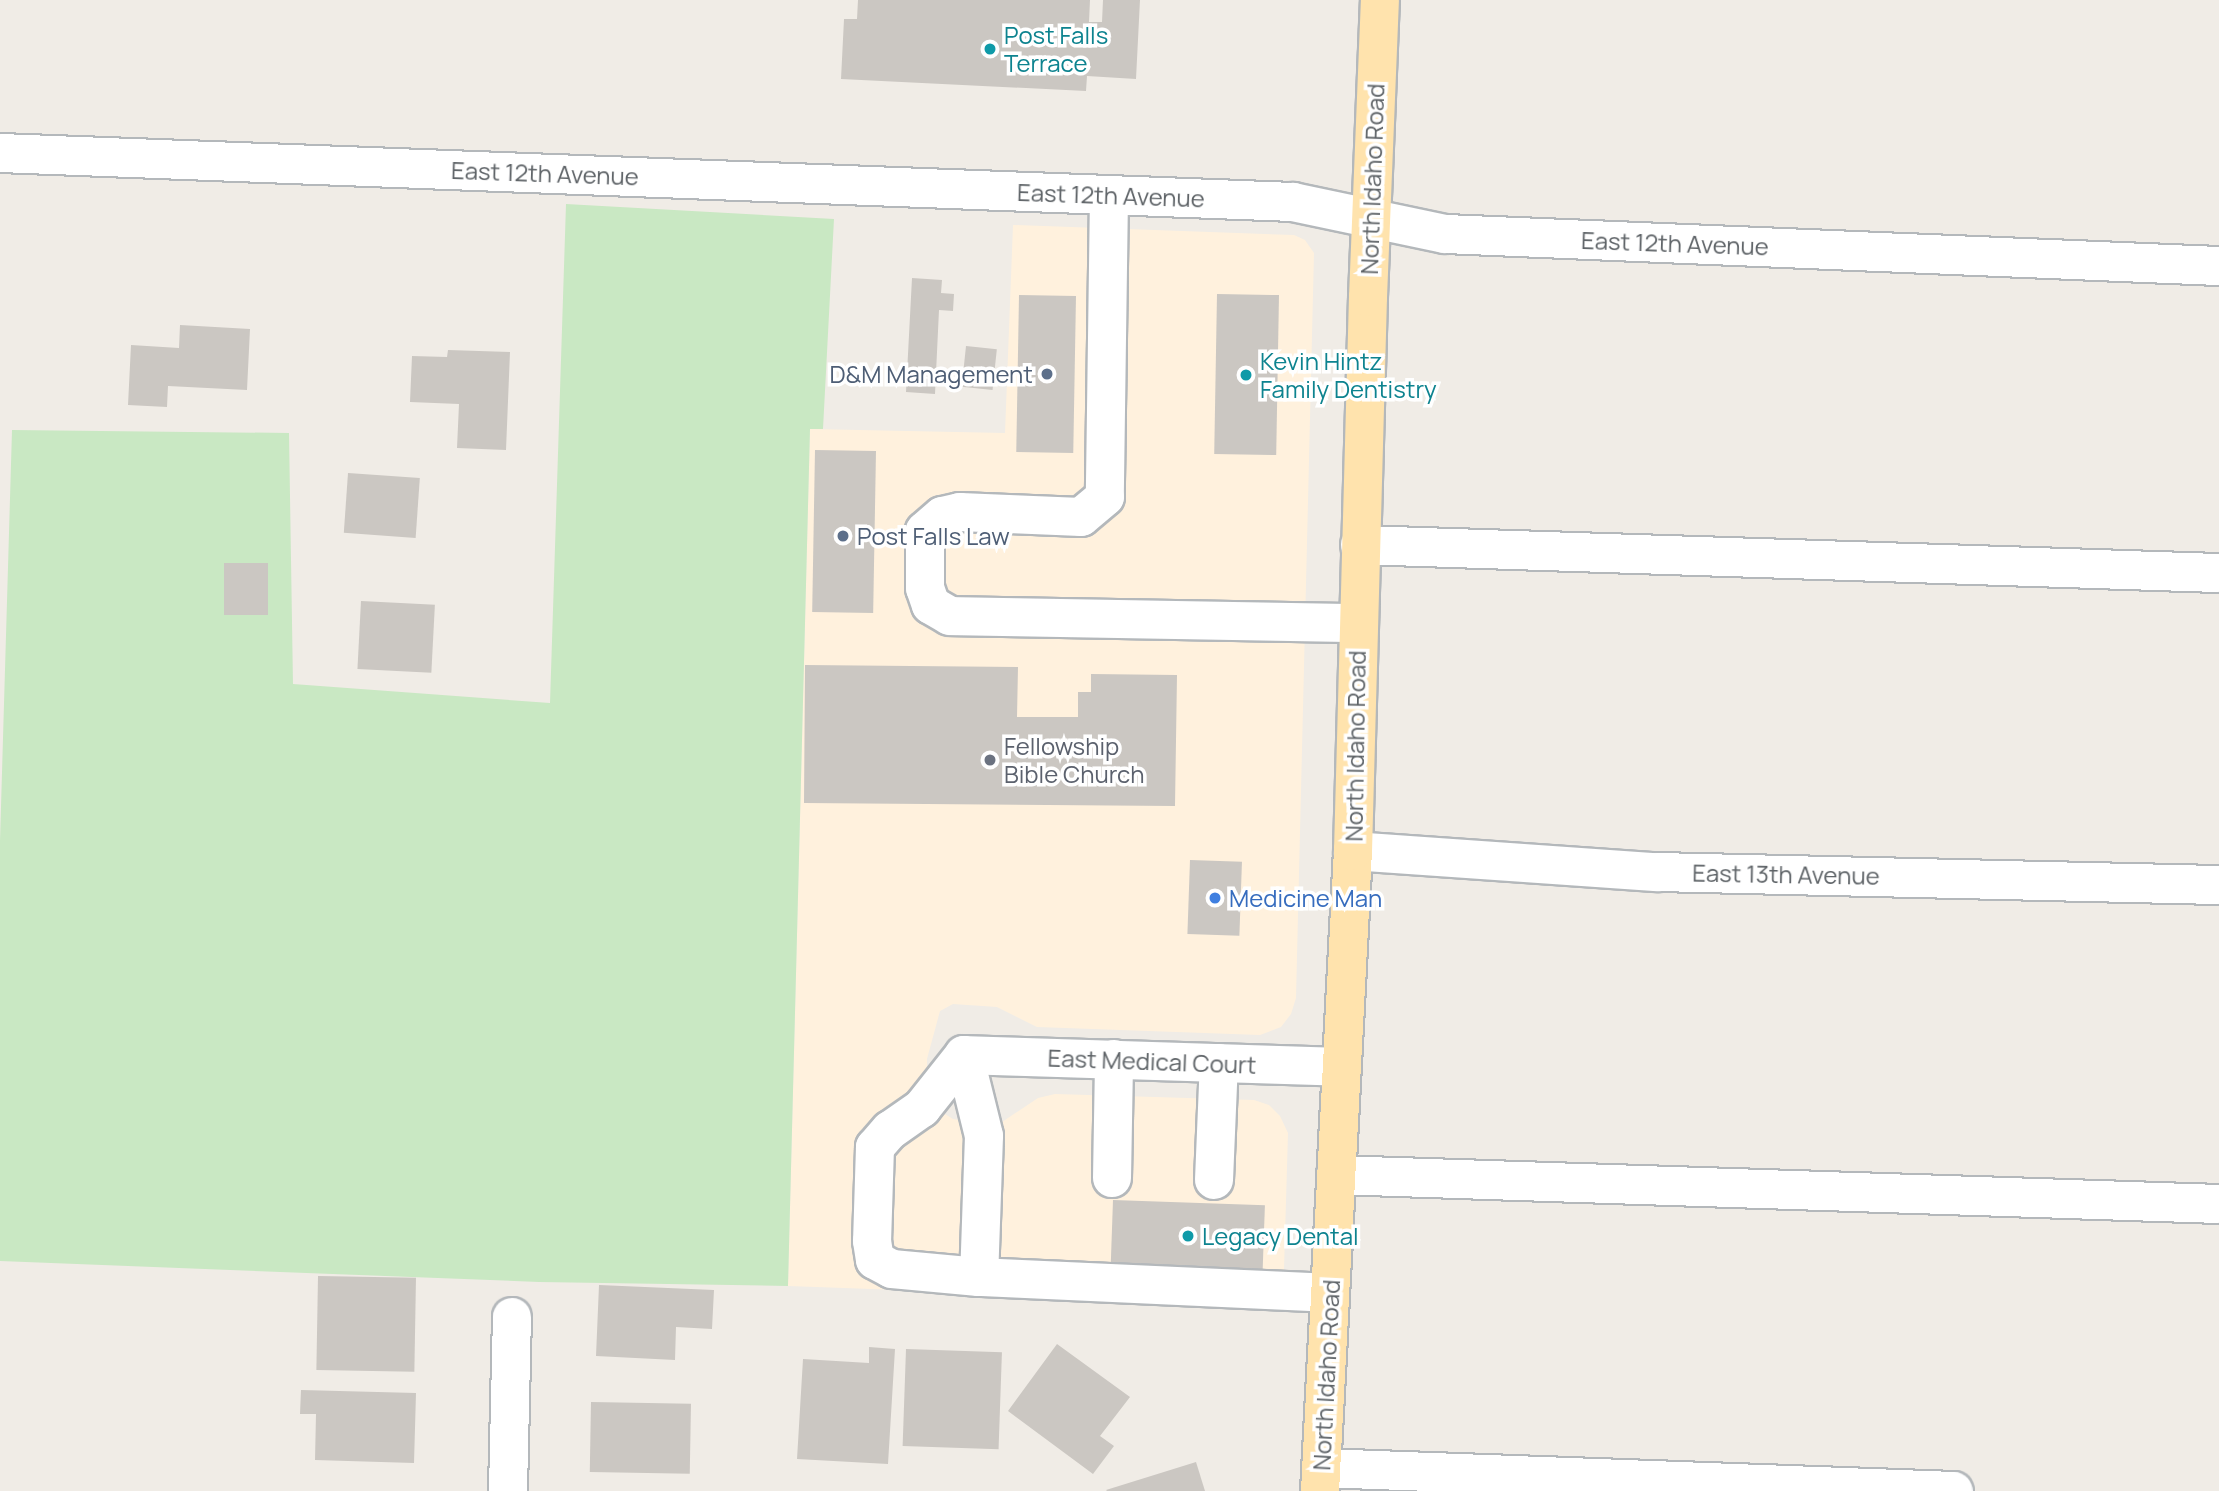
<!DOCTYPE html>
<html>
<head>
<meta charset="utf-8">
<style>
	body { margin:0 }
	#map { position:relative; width:2219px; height:1491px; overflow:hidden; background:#f0ece6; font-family:Manrope,sans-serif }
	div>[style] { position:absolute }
	.commercial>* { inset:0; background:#fff1dd }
	.green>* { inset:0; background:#c9e8c3 }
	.building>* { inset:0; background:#cbc7c2; transform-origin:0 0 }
	.roads { filter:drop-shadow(2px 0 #b4b8bb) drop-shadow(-2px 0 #b4b8bb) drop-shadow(0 2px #b4b8bb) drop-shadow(0 -2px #b4b8bb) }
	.minor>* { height:38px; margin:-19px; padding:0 19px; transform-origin:19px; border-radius:19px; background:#fff }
	.major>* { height:38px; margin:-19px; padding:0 19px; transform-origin:19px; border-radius:19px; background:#ffe3ad }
	.dots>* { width:19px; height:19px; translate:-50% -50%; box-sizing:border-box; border:4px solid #fff; border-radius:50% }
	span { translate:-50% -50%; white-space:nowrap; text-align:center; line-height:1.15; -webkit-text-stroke:7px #fff; paint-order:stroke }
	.culture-label { font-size:24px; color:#0d838f }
	.left { translate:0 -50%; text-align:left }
	.street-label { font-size:24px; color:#5e6367 }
	.service-label { font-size:24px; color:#4e5e75 }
	.right { translate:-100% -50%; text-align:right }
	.worship-label { font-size:24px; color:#5b616d }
	.shop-label { font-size:24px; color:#366cbe }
</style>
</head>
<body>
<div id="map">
	<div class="commercial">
		<i style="clip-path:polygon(1013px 225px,1294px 235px,1305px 240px,1314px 253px,1296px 998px,1291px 1014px,1281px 1027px,1260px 1035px,1037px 1027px,997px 1007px,953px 1004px,940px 1011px,927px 1059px,927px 1078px,935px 1108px,953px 1119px,972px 1122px,1002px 1122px,1038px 1098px,1055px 1094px,1254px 1100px,1269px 1105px,1280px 1116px,1288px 1133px,1283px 1304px,788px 1286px,810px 429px,1005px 433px)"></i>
	</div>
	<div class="green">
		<i style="clip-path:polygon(566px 204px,834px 219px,823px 429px,810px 429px,788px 1286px,539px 1282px,0 1261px,0 841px,12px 430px,289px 433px,293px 684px,550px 703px)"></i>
	</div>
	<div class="building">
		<i style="clip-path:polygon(858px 0,1090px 0,1089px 22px,1102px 22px,1103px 0,1140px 0,1136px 79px,1087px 76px,1086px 91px,841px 79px,844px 19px,857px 19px)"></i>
		<i style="clip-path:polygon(912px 278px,942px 280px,941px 293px,954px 294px,953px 311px,939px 310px,935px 394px,906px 392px)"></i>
		<i style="left:1217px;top:294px;width:62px;height:160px;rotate:1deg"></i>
		<i style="left:1019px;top:295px;width:57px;height:157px;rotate:1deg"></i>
		<i style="clip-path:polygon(180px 325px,250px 329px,247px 390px,168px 386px,167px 407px,128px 405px,131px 345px,179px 348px)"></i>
		<i style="left:966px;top:346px;width:31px;height:41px;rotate:6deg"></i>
		<i style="clip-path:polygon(448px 350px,510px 352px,506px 450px,457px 448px,459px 404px,410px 402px,412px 356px,447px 357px)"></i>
		<i style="left:815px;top:450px;width:61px;height:162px;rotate:1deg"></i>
		<i style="left:348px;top:473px;width:72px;height:60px;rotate:4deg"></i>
		<i style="left:224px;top:563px;width:44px;height:52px"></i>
		<i style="left:361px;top:601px;width:74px;height:68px;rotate:3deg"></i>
		<i style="clip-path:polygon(805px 665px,1018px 667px,1017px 717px,1078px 717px,1078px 692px,1091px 692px,1091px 674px,1177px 675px,1175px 806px,804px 803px)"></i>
		<i style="left:1190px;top:860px;width:52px;height:74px;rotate:2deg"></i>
		<i style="left:1113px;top:1200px;width:152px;height:67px;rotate:2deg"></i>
		<i style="left:318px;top:1276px;width:98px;height:94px;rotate:1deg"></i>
		<i style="clip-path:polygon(599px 1285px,714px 1290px,712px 1329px,676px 1327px,675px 1360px,596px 1356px)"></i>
		<i style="clip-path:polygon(1057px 1344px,1130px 1397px,1100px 1436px,1114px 1446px,1093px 1474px,1008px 1411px)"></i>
		<i style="clip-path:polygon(869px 1347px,895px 1349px,888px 1464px,797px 1459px,803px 1359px,869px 1363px)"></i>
		<i style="left:906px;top:1349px;width:96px;height:97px;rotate:2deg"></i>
		<i style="clip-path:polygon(301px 1390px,416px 1393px,414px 1463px,315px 1460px,316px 1414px,300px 1414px)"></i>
		<i style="left:591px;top:1402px;width:100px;height:70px;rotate:1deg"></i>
		<i style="clip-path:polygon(1196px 1462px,1205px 1491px,1107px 1491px,1106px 1490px)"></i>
	</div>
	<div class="roads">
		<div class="minor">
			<i style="left:0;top:153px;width:1294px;rotate:2.17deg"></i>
			<i style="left:1293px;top:202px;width:155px;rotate:11.9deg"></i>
			<i style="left:1445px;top:234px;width:775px;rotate:2.37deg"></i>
			<i style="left:1109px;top:195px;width:302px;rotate:90.8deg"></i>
			<i style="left:1105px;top:497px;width:31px;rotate:140deg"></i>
			<i style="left:1081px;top:517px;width:121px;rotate:-177.6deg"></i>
			<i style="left:960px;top:512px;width:18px;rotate:167deg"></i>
			<i style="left:942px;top:516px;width:23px;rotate:139deg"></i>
			<i style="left:925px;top:531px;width:57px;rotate:90deg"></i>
			<i style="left:925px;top:588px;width:18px;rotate:71deg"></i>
			<i style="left:931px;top:605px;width:22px;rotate:30deg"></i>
			<i style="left:950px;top:616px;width:408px;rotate:1deg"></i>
			<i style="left:1360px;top:545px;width:859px;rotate:1.87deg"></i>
			<i style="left:1353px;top:851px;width:305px;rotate:4deg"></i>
			<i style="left:1657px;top:872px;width:562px;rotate:1.33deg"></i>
			<i style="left:964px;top:1055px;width:68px;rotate:128.4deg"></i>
			<i style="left:922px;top:1108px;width:39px;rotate:145deg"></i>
			<i style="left:890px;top:1130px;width:23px;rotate:131deg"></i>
			<i style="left:875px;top:1147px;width:94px;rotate:91.8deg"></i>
			<i style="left:872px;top:1241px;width:19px;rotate:81deg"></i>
			<i style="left:875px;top:1260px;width:19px;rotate:28deg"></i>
			<i style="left:892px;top:1269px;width:87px;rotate:5.3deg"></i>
			<i style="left:979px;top:1277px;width:351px;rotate:2.6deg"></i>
			<i style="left:964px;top:1055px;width:375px;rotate:1.8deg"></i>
			<i style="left:964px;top:1055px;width:83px;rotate:76.1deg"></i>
			<i style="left:984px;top:1136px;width:141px;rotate:92deg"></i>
			<i style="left:1336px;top:1175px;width:883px;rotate:1.88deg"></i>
			<i style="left:1112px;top:1178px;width:119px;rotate:-89deg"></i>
			<i style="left:1214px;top:1180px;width:117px;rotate:-87.6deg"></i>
			<i style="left:1321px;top:1468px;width:633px;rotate:2.08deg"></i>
			<i style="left:508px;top:1491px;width:174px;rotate:-88.7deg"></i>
		</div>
		<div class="major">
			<i style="left:1320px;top:1491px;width:641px;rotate:-87.05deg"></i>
			<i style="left:1353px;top:851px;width:554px;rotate:-88.45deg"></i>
			<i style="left:1368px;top:297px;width:297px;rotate:-87.7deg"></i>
		</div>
	</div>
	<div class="dots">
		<i style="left:990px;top:49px;background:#0f9aa8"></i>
		<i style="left:1047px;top:374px;background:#5c6f8a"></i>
		<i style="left:1246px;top:375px;background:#0f9aa8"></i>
		<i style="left:843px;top:536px;background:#5c6f8a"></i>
		<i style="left:990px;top:760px;background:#6b7280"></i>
		<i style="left:1215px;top:898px;background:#3f7fe0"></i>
		<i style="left:1188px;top:1236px;background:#0f9aa8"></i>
	</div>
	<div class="culture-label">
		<span class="left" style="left:1004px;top:49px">Post Falls<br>Terrace</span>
		<span class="left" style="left:1260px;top:375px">Kevin Hintz<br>Family Dentistry</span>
		<span class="left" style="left:1202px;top:1236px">Legacy Dental</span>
	</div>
	<div class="street-label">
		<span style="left:545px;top:173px;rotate:2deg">East 12th Avenue</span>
		<span style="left:1372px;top:179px;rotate:-88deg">North Idaho Road</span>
		<span style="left:1111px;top:195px;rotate:2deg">East 12th Avenue</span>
		<span style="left:1675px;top:243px;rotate:2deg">East 12th Avenue</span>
		<span style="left:1355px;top:746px;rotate:-89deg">North Idaho Road</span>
		<span style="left:1786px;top:874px;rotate:1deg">East 13th Avenue</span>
		<span style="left:1152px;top:1061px;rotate:2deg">East Medical Court</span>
		<span style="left:1326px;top:1375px;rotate:-87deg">North Idaho Road</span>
	</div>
	<div class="service-label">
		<span class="right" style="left:1033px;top:374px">D&amp;M Management</span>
		<span class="left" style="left:857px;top:536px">Post Falls Law</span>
	</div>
	<div class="worship-label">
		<span class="left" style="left:1004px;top:760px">Fellowship<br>Bible Church</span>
	</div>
	<div class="shop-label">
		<span class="left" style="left:1229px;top:898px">Medicine Man</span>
	</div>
</div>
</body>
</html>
